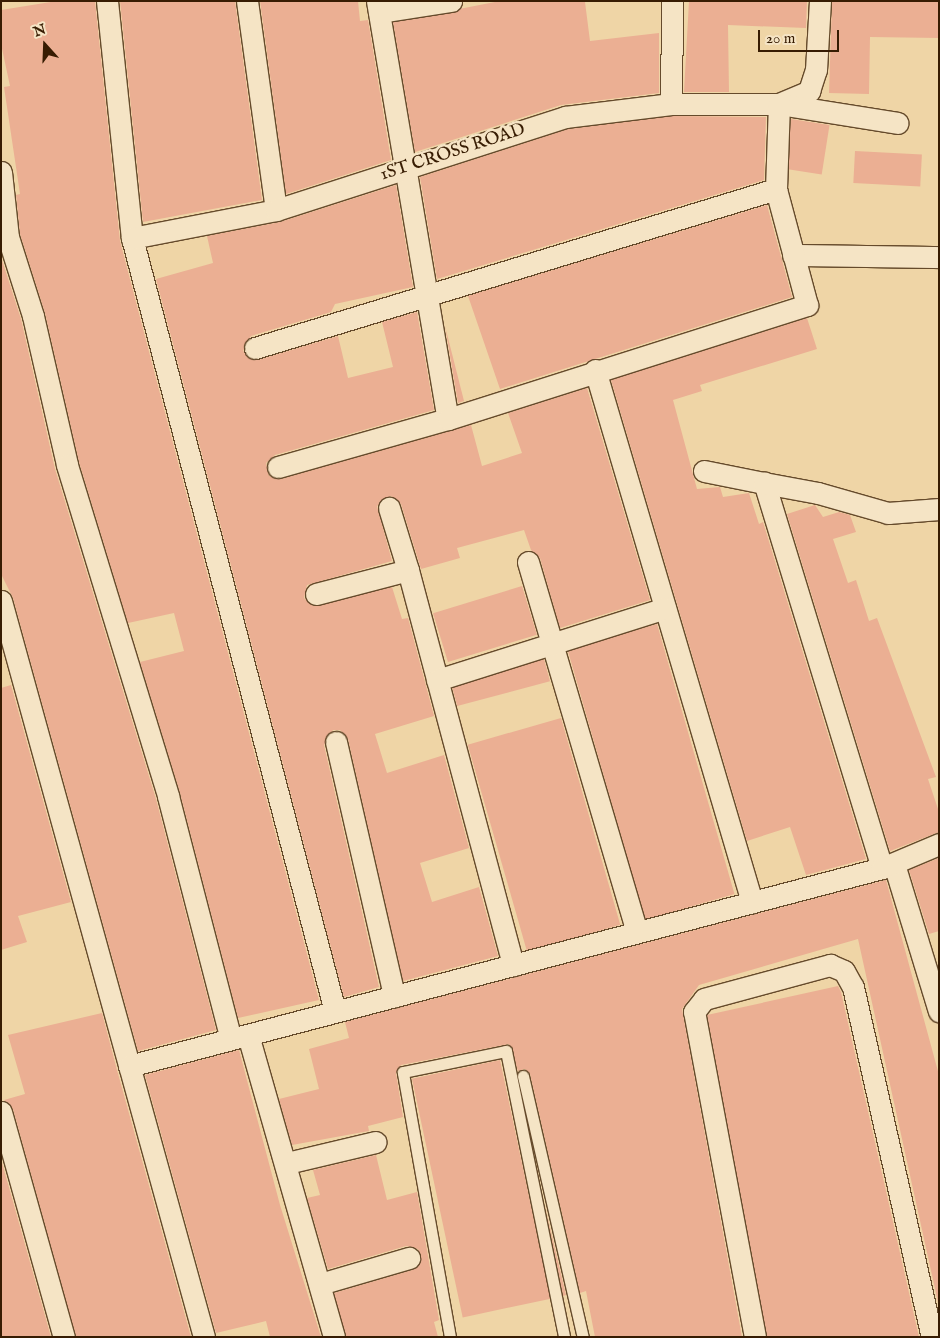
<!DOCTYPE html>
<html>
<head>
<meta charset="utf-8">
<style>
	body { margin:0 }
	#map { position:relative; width:940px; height:1338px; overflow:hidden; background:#efd5a6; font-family:"IM FELL English",serif }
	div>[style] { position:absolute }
	.building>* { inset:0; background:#ebaf93; transform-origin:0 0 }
	.roads { filter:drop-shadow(1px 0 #654a2b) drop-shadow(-1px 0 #654a2b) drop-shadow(0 1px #654a2b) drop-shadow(0 -1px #654a2b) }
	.lane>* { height:11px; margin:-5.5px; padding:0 5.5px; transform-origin:5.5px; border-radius:5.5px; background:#f5e4c5 }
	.street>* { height:21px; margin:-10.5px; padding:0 10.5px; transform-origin:10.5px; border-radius:10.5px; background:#f5e4c5 }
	span { translate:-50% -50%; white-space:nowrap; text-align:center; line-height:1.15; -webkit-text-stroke:5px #f5e4c5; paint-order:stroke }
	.street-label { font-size:18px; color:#371c02 }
	.frame { position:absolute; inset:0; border:2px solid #371c02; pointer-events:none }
	.north { position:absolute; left:20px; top:20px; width:50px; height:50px; -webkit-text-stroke:4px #f5e4c5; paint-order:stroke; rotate:340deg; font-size:14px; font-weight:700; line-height:20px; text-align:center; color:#371c02 }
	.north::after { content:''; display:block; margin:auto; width:18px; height:22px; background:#371c02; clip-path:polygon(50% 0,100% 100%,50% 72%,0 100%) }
	.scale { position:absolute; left:758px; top:30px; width:81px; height:22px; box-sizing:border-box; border:2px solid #371c02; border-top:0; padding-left:6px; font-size:15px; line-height:18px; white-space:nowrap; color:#371c02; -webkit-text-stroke:4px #f5e4c5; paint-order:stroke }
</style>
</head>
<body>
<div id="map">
	<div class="building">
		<i style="clip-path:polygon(57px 1px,95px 1px,120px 241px,319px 1000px,238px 1018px,180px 793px,140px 662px,184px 651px,174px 613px,128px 623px,79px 462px,45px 313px,20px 234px,16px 195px,20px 194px,4px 87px,10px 86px,1px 44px,1px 10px)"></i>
		<i style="clip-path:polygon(120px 1px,235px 1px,262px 200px,143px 222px)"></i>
		<i style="clip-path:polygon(260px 1px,358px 1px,360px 21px,368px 20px,391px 160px,286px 194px)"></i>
		<i style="clip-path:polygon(500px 1px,585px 2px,590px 41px,659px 33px,659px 93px,561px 105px,415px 152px,393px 22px)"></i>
		<i style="clip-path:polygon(689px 1px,807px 1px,806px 28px,728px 25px,729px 92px,684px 92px)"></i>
		<i style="clip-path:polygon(832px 1px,939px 1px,939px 38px,870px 37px,869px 94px,829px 93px)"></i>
		<i style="clip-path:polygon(672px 116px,766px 117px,764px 180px,437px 279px,420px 177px,568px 129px)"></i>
		<i style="left:791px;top:119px;width:39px;height:50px;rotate:9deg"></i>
		<i style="left:855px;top:151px;width:67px;height:32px;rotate:3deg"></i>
		<i style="clip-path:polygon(396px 185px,413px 287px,335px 304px,331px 312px,251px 336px,243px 351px,258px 360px,338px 336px,348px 378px,393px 367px,382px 322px,417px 312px,434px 410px,275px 455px,266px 463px,269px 476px,281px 479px,471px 425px,482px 466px,522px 453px,508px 413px,587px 388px,650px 600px,560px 628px,540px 558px,531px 550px,524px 530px,457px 548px,460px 558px,421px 569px,401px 504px,391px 496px,377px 506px,392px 561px,307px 585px,304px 598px,313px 606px,392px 587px,402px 619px,408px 618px,434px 716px,375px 734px,387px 773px,444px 755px,469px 848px,420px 863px,432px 902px,479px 887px,498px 956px,403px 981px,348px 739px,340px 730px,333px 730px,324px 745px,379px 987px,344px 997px,156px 279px,213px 263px,207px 236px,280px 222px)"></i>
		<i style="clip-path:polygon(767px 205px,792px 297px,500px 389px,468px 296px,441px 304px)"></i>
		<i style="clip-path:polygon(1px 257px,21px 319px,55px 469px,156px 799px,216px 1030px,138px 1051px,13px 598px,1px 574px)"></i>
		<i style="clip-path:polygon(807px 318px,817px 349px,700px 385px,702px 391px,673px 400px,697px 489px,720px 487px,723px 497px,749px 493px,759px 524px,763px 522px,866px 859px,806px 875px,790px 827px,747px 841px,611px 380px)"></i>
		<i style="clip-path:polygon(445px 326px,464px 401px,458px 403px)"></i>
		<i style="clip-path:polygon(815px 505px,823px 517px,839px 512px,850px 515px,856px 532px,833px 539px,848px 583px,856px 580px,869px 621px,877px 618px,936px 777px,928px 779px,939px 812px,939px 832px,890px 851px,787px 514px)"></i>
		<i style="left:522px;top:586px;width:51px;height:93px;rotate:73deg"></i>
		<i style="left:657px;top:624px;width:281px;height:93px;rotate:74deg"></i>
		<i style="left:544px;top:659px;width:23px;height:96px;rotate:75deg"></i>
		<i style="clip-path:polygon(11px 685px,71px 902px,18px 916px,27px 942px,1px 950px,1px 688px)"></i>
		<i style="left:561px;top:718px;width:215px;height:97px;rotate:74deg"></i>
		<i style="clip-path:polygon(939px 858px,939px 931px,929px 934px,909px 870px)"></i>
		<i style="clip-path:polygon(886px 880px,939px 1075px,939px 1307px,858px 939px,699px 985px,682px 1009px,742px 1337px,595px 1337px,586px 1291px,580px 1293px,530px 1074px,525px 1069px,518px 1071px,509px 1044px,401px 1065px,396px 1073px,403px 1117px,368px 1126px,369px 1131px,292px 1145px,279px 1099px,319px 1089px,309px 1049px,349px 1038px,345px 1022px)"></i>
		<i style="clip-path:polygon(838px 986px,841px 992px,919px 1337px,767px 1337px,707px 1015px)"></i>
		<i style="clip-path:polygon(102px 1013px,117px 1070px,191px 1337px,76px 1337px,13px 1109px,4px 1100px,25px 1094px,8px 1035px)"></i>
		<i style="clip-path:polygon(239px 1050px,280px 1205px,321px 1337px,270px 1337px,266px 1321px,216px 1333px,145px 1075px)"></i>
		<i style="left:500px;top:1060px;width:244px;height:90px;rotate:78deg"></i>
		<i style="clip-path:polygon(376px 1155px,387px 1200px,417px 1192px,439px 1320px,434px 1322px,438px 1337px,346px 1337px,334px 1293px,412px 1270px,421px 1260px,418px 1249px,406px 1246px,328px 1269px,307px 1198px,320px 1195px,313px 1170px)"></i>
		<i style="clip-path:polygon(1px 1159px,51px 1337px,1px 1337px)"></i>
		<i style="clip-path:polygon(544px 1202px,566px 1295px,563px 1296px)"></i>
	</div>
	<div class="roads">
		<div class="lane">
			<i style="left:523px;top:1076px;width:268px;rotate:77.1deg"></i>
			<i style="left:450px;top:1337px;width:269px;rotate:-100.1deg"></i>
			<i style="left:403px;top:1072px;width:105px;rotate:-11.5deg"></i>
			<i style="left:506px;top:1051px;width:292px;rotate:78.5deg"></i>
		</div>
		<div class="street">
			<i style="left:107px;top:1px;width:238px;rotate:84deg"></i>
			<i style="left:132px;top:238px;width:799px;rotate:75.29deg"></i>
			<i style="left:247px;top:1px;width:211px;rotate:82.1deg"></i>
			<i style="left:377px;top:1px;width:424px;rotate:80.4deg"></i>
			<i style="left:379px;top:12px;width:73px;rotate:-8.7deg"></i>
			<i style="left:671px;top:104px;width:103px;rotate:-89.4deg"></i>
			<i style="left:779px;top:104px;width:33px;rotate:-23deg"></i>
			<i style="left:809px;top:91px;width:22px;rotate:-72deg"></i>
			<i style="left:816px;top:70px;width:69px;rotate:-86.7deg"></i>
			<i style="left:1px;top:172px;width:65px;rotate:83.9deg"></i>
			<i style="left:8px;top:237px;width:83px;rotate:72.4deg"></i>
			<i style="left:33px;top:316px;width:153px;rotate:77.1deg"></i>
			<i style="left:67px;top:465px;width:346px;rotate:73deg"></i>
			<i style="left:168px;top:796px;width:251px;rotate:75.5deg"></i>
			<i style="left:132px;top:238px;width:147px;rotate:-11deg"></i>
			<i style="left:276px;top:210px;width:304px;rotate:-17.8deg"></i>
			<i style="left:565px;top:117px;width:107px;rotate:-7deg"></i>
			<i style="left:671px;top:104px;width:108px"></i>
			<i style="left:779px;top:104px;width:120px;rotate:9.1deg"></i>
			<i style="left:793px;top:255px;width:146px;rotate:0.8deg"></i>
			<i style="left:255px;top:348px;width:545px;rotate:-16.97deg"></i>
			<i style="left:595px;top:370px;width:555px;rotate:73.56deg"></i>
			<i style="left:278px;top:467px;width:177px;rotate:-15.8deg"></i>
			<i style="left:448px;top:419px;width:377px;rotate:-17.6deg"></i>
			<i style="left:807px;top:305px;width:120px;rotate:-105deg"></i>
			<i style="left:776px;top:189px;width:85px;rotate:-88deg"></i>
			<i style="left:704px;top:471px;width:61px;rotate:11.3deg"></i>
			<i style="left:528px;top:562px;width:386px;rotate:73.6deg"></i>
			<i style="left:408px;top:570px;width:409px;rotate:75.1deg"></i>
			<i style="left:316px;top:594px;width:95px;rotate:-14.6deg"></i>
			<i style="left:408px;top:570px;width:65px;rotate:-107deg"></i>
			<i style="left:1px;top:601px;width:763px;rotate:74.58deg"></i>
			<i style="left:437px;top:680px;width:239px;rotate:-17.5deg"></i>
			<i style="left:336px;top:742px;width:261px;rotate:77.1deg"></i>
			<i style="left:894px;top:864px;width:154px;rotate:73deg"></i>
			<i style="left:882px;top:868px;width:403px;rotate:-107deg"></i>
			<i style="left:764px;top:483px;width:55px;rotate:10.5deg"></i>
			<i style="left:818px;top:493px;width:73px;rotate:15.9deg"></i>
			<i style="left:888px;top:513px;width:51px;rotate:-4.5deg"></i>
			<i style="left:248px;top:1035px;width:314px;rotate:74.1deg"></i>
			<i style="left:129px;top:1066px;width:779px;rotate:-14.73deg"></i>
			<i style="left:882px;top:868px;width:62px;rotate:-22.8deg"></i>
			<i style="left:1px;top:1112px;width:234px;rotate:74.4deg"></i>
			<i style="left:287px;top:1163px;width:91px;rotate:-13.3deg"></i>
			<i style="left:320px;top:1284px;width:93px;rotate:-16.3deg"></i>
			<i style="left:755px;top:1337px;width:331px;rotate:-100.6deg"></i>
			<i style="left:694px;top:1012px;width:16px;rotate:-52deg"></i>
			<i style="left:704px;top:999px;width:131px;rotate:-15.1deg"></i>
			<i style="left:830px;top:965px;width:15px;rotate:23deg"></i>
			<i style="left:844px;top:971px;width:18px;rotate:61deg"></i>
			<i style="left:853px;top:987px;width:359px;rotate:77.3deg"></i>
		</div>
	</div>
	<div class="street-label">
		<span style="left:453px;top:153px;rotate:-18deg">1ST CROSS ROAD</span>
	</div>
	<div class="frame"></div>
	<div class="north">N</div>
	<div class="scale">20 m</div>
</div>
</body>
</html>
